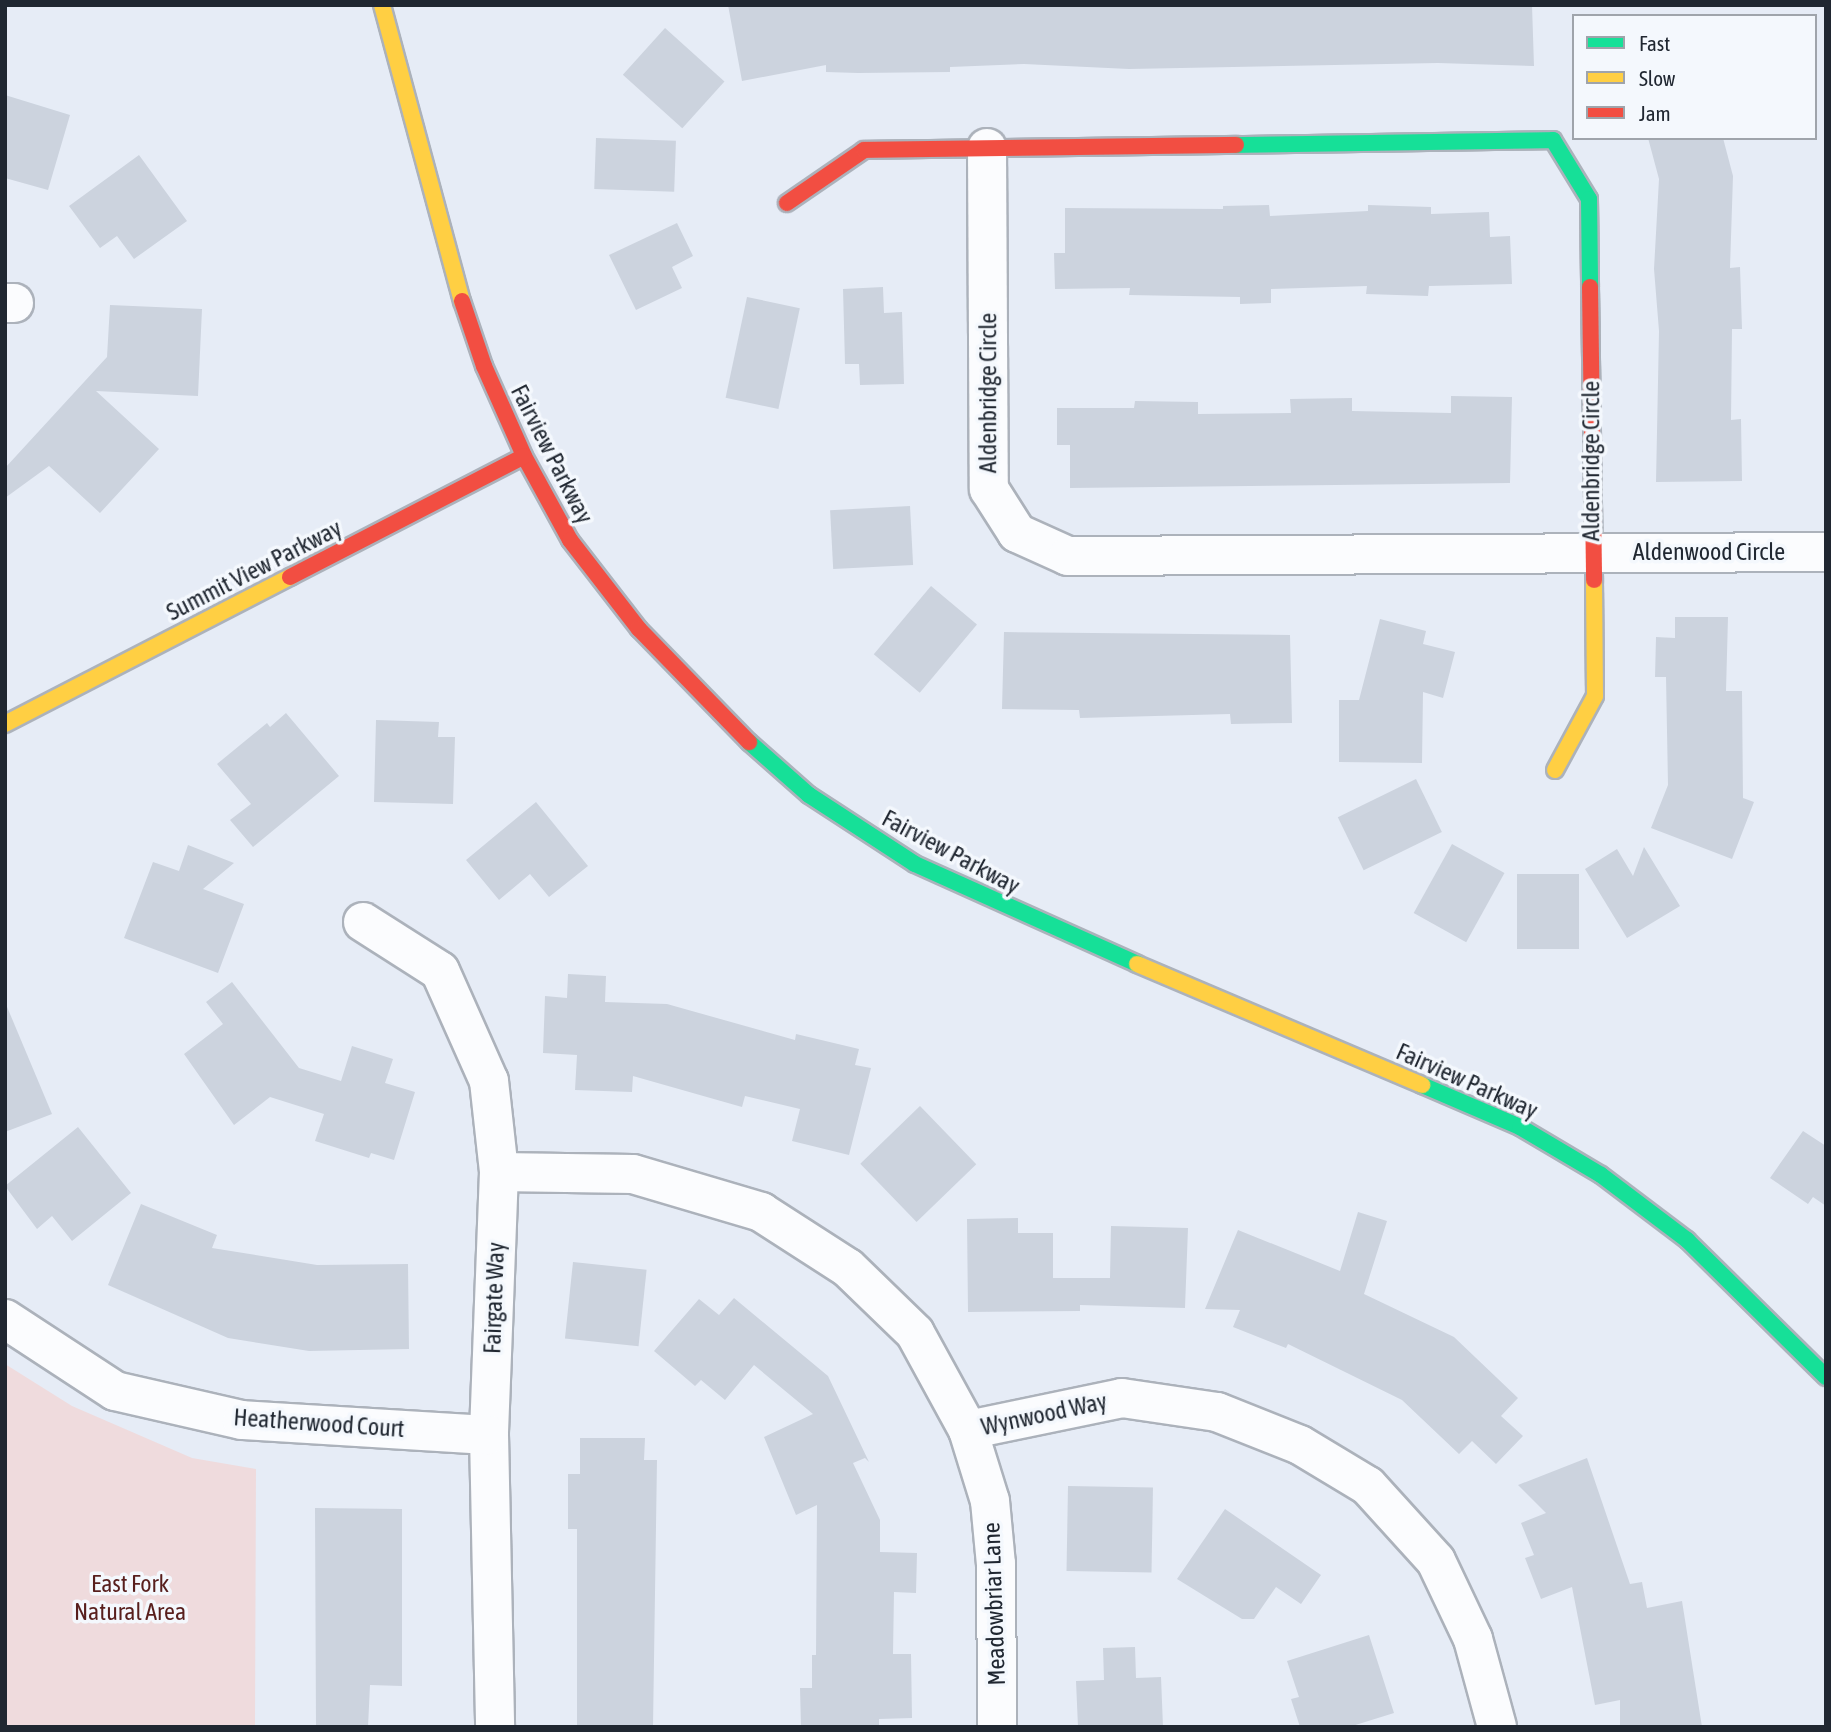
<!DOCTYPE html>
<html>
<head>
<meta charset="utf-8">
<style>
	body { margin:0 }
	#map { position:relative; width:1831px; height:1732px; overflow:hidden; background:#e6ecf6; font-family:"Asap Condensed",sans-serif }
	div>[style] { position:absolute }
	.green>* { inset:0; background:#efdbdd }
	.building>* { inset:0; background:#ccd3de; transform-origin:0 0 }
	.roads { filter:drop-shadow(2px 0 #acb2bb) drop-shadow(-2px 0 #acb2bb) drop-shadow(0 2px #acb2bb) drop-shadow(0 -2px #acb2bb) }
	.street>* { height:38px; margin:-19px; padding:0 19px; transform-origin:19px; border-radius:19px; background:#fbfcfe }
	.fast>* { height:16px; margin:-8px; padding:0 8px; transform-origin:8px; border-radius:8px; background:#16e098 }
	.slow>* { height:16px; margin:-8px; padding:0 8px; transform-origin:8px; border-radius:8px; background:#ffcf43 }
	.jam>* { height:16px; margin:-8px; padding:0 8px; transform-origin:8px; border-radius:8px; background:#f24e42 }
	span { translate:-50% -50%; white-space:nowrap; text-align:center; line-height:1.15; -webkit-text-stroke:7px #f4f8fd; paint-order:stroke }
	.street-label { font-size:24px; color:#202731 }
	.park-label { font-size:24px; color:#581f1d }
	.frame { position:absolute; inset:0; border:7px solid #202731; pointer-events:none }
	.legend { position:absolute; left:1572px; top:14px; width:245px; height:126px; box-sizing:border-box; background:#f4f8fd; border:2px solid #9fa4ab; margin:0; padding:9px 12px; list-style:none; font-size:21px; color:#202731 }
	.legend li { display:flex; align-items:center; gap:14px; height:35px }
	.legend b { width:35px; border:2px solid #9fa4ab }
</style>
</head>
<body>
<div id="map">
	<div class="green">
		<i style="clip-path:polygon(5px 1364px,72px 1406px,192px 1458px,256px 1469px,255px 1727px,5px 1727px)"></i>
	</div>
	<div class="building">
		<i style="clip-path:polygon(728px 5px,1532px 5px,1534px 66px,1438px 63px,1129px 69px,1024px 64px,950px 67px,950px 72px,858px 73px,826px 72px,826px 65px,742px 81px)"></i>
		<i style="left:665px;top:28px;width:80px;height:63px;rotate:42deg"></i>
		<i style="clip-path:polygon(5px 95px,70px 115px,48px 190px,5px 178px)"></i>
		<i style="left:596px;top:138px;width:80px;height:51px;rotate:2deg"></i>
		<i style="clip-path:polygon(1648px 138px,1723px 138px,1733px 176px,1730px 268px,1740px 267px,1742px 329px,1732px 329px,1731px 420px,1741px 419px,1742px 481px,1656px 482px,1659px 331px,1654px 269px,1659px 179px)"></i>
		<i style="clip-path:polygon(139px 155px,187px 221px,134px 259px,117px 236px,100px 248px,69px 206px)"></i>
		<i style="clip-path:polygon(1269px 205px,1270px 216px,1368px 211px,1368px 205px,1431px 207px,1431px 214px,1489px 212px,1490px 237px,1510px 236px,1512px 284px,1429px 286px,1428px 296px,1366px 294px,1367px 286px,1271px 289px,1271px 303px,1240px 304px,1240px 297px,1129px 295px,1130px 288px,1055px 289px,1054px 253px,1065px 253px,1065px 208px,1223px 209px,1223px 206px)"></i>
		<i style="clip-path:polygon(677px 223px,693px 256px,672px 267px,682px 288px,636px 310px,609px 255px)"></i>
		<i style="clip-path:polygon(883px 287px,884px 313px,902px 312px,904px 384px,860px 385px,859px 364px,845px 364px,843px 289px)"></i>
		<i style="left:747px;top:297px;width:54px;height:103px;rotate:12deg"></i>
		<i style="clip-path:polygon(110px 305px,202px 309px,198px 396px,96px 391px,159px 449px,100px 513px,49px 466px,5px 498px,5px 468px,107px 357px)"></i>
		<i style="clip-path:polygon(1451px 396px,1512px 397px,1510px 483px,1070px 488px,1070px 445px,1057px 445px,1057px 408px,1134px 408px,1135px 401px,1198px 402px,1198px 414px,1291px 413px,1290px 399px,1352px 398px,1352px 411px,1451px 413px)"></i>
		<i style="left:910px;top:506px;width:59px;height:80px;rotate:87deg"></i>
		<i style="left:931px;top:586px;width:60px;height:89px;rotate:40deg"></i>
		<i style="clip-path:polygon(1675px 617px,1728px 617px,1726px 691px,1742px 691px,1743px 798px,1754px 802px,1732px 859px,1651px 828px,1668px 785px,1666px 677px,1655px 677px,1656px 637px,1675px 638px)"></i>
		<i style="clip-path:polygon(1380px 619px,1426px 631px,1423px 644px,1455px 652px,1443px 698px,1423px 692px,1422px 763px,1339px 762px,1339px 700px,1359px 700px)"></i>
		<i style="clip-path:polygon(1004px 632px,1290px 635px,1292px 723px,1231px 724px,1230px 714px,1080px 718px,1079px 710px,1002px 709px)"></i>
		<i style="clip-path:polygon(286px 713px,339px 776px,253px 847px,230px 820px,251px 804px,217px 764px,267px 723px,270px 727px)"></i>
		<i style="clip-path:polygon(376px 720px,439px 722px,438px 737px,455px 737px,453px 804px,374px 802px)"></i>
		<i style="left:1416px;top:779px;width:59px;height:87px;rotate:64deg"></i>
		<i style="clip-path:polygon(536px 802px,588px 866px,549px 897px,530px 874px,499px 900px,466px 860px)"></i>
		<i style="left:1452px;top:844px;width:60px;height:79px;rotate:29deg"></i>
		<i style="clip-path:polygon(188px 845px,234px 863px,203px 889px,244px 904px,218px 973px,124px 938px,153px 862px,179px 871px)"></i>
		<i style="clip-path:polygon(1644px 847px,1680px 906px,1627px 938px,1585px 869px,1617px 849px,1633px 876px)"></i>
		<i style="left:1517px;top:874px;width:62px;height:75px"></i>
		<i style="clip-path:polygon(568px 974px,606px 976px,605px 1002px,667px 1004px,795px 1040px,796px 1034px,859px 1049px,855px 1065px,871px 1068px,849px 1155px,792px 1141px,800px 1109px,745px 1096px,742px 1107px,633px 1076px,632px 1092px,575px 1090px,577px 1055px,543px 1053px,545px 996px,567px 998px)"></i>
		<i style="clip-path:polygon(232px 982px,299px 1068px,341px 1081px,352px 1046px,393px 1059px,385px 1083px,415px 1092px,394px 1160px,371px 1153px,369px 1158px,315px 1141px,324px 1114px,270px 1097px,234px 1125px,184px 1054px,223px 1024px,206px 1002px)"></i>
		<i style="clip-path:polygon(5px 1002px,52px 1114px,5px 1132px)"></i>
		<i style="left:920px;top:1106px;width:81px;height:83px;rotate:46deg"></i>
		<i style="clip-path:polygon(78px 1127px,131px 1193px,72px 1241px,52px 1216px,37px 1229px,5px 1186px)"></i>
		<i style="clip-path:polygon(1803px 1131px,1826px 1146px,1826px 1206px,1813px 1197px,1808px 1204px,1770px 1178px)"></i>
		<i style="clip-path:polygon(141px 1204px,217px 1235px,212px 1248px,317px 1265px,408px 1264px,409px 1349px,309px 1351px,228px 1338px,108px 1285px)"></i>
		<i style="clip-path:polygon(1358px 1212px,1387px 1221px,1364px 1294px,1454px 1337px,1518px 1398px,1501px 1416px,1523px 1436px,1496px 1464px,1472px 1441px,1459px 1454px,1402px 1400px,1288px 1344px,1286px 1348px,1233px 1327px,1240px 1310px,1205px 1309px,1238px 1230px,1340px 1271px)"></i>
		<i style="clip-path:polygon(1018px 1218px,1018px 1233px,1053px 1233px,1053px 1278px,1110px 1278px,1111px 1226px,1188px 1228px,1185px 1308px,1080px 1305px,1080px 1311px,968px 1312px,967px 1219px)"></i>
		<i style="left:573px;top:1262px;width:74px;height:77px;rotate:6deg"></i>
		<i style="clip-path:polygon(734px 1298px,828px 1376px,869px 1462px,865px 1458px,853px 1463px,880px 1520px,880px 1552px,917px 1553px,916px 1593px,894px 1592px,893px 1654px,911px 1654px,912px 1718px,879px 1719px,879px 1727px,801px 1726px,800px 1688px,812px 1688px,812px 1655px,816px 1655px,817px 1505px,796px 1515px,764px 1437px,813px 1414px,754px 1365px,725px 1400px,701px 1380px,695px 1386px,654px 1351px,699px 1299px,719px 1315px)"></i>
		<i style="clip-path:polygon(580px 1438px,645px 1438px,644px 1460px,657px 1460px,653px 1727px,577px 1727px,577px 1529px,568px 1529px,568px 1474px,580px 1474px)"></i>
		<i style="clip-path:polygon(1587px 1458px,1630px 1584px,1642px 1582px,1647px 1608px,1682px 1601px,1702px 1727px,1620px 1727px,1620px 1700px,1595px 1705px,1572px 1587px,1541px 1599px,1525px 1558px,1534px 1555px,1521px 1523px,1546px 1513px,1518px 1485px)"></i>
		<i style="left:1068px;top:1486px;width:85px;height:85px;rotate:1deg"></i>
		<i style="clip-path:polygon(315px 1508px,402px 1509px,402px 1686px,370px 1685px,368px 1727px,316px 1727px)"></i>
		<i style="clip-path:polygon(1225px 1509px,1321px 1575px,1301px 1604px,1276px 1587px,1254px 1619px,1242px 1619px,1177px 1579px)"></i>
		<i style="clip-path:polygon(1369px 1635px,1394px 1713px,1349px 1727px,1300px 1727px,1291px 1699px,1299px 1697px,1287px 1661px)"></i>
		<i style="clip-path:polygon(1135px 1647px,1136px 1678px,1161px 1677px,1163px 1727px,1078px 1727px,1076px 1681px,1104px 1680px,1103px 1648px)"></i>
	</div>
	<div class="roads">
		<div class="street">
			<i style="left:987px;top:148px;width:341px;rotate:89.7deg"></i>
			<i style="left:989px;top:489px;width:52px;rotate:57.5deg"></i>
			<i style="left:1017px;top:533px;width:56px;rotate:24.3deg"></i>
			<i style="left:1068px;top:556px;width:758px;rotate:-0.3deg"></i>
			<i style="left:5px;top:303px;width:9px"></i>
			<i style="left:363px;top:922px;width:91px;rotate:32.5deg"></i>
			<i style="left:440px;top:971px;width:120px;rotate:66deg"></i>
			<i style="left:489px;top:1081px;width:92px;rotate:83.7deg"></i>
			<i style="left:499px;top:1172px;width:263px;rotate:92.2deg"></i>
			<i style="left:489px;top:1435px;width:292px;rotate:88.8deg"></i>
			<i style="left:499px;top:1172px;width:134px;rotate:0.9deg"></i>
			<i style="left:633px;top:1174px;width:134px;rotate:16.5deg"></i>
			<i style="left:761px;top:1212px;width:103px;rotate:32.8deg"></i>
			<i style="left:848px;top:1268px;width:93px;rotate:44.1deg"></i>
			<i style="left:915px;top:1333px;width:111px;rotate:61.3deg"></i>
			<i style="left:968px;top:1430px;width:74px;rotate:72.8deg"></i>
			<i style="left:990px;top:1501px;width:63px;rotate:84.6deg"></i>
			<i style="left:996px;top:1564px;width:163px;rotate:89.6deg"></i>
			<i style="left:5px;top:1319px;width:131px;rotate:33.2deg"></i>
			<i style="left:115px;top:1391px;width:130px;rotate:12.9deg"></i>
			<i style="left:242px;top:1420px;width:247px;rotate:3.5deg"></i>
			<i style="left:968px;top:1430px;width:157px;rotate:-11.7deg"></i>
			<i style="left:1122px;top:1398px;width:96px;rotate:8.4deg"></i>
			<i style="left:1217px;top:1412px;width:89px;rotate:21.7deg"></i>
			<i style="left:1300px;top:1445px;width:79px;rotate:31.1deg"></i>
			<i style="left:1368px;top:1486px;width:101px;rotate:47.8deg"></i>
			<i style="left:1436px;top:1561px;width:86px;rotate:64.6deg"></i>
			<i style="left:1473px;top:1639px;width:91px;rotate:74.7deg"></i>
		</div>
		<div class="fast">
			<i style="left:1236px;top:145px;width:317px;rotate:-0.9deg"></i>
			<i style="left:1553px;top:140px;width:69px;rotate:58.6deg"></i>
			<i style="left:1589px;top:199px;width:88px;rotate:89.3deg"></i>
			<i style="left:749px;top:742px;width:80px;rotate:41.5deg"></i>
			<i style="left:809px;top:795px;width:126px;rotate:33.1deg"></i>
			<i style="left:915px;top:864px;width:243px;rotate:24.2deg"></i>
			<i style="left:1422px;top:1085px;width:107px;rotate:23.2deg"></i>
			<i style="left:1520px;top:1127px;width:94px;rotate:30.7deg"></i>
			<i style="left:1601px;top:1175px;width:108px;rotate:37.1deg"></i>
			<i style="left:1687px;top:1240px;width:195px;rotate:44.6deg"></i>
		</div>
		<div class="slow">
			<i style="left:382px;top:5px;width:307px;rotate:74.9deg"></i>
			<i style="left:5px;top:724px;width:321px;rotate:-27.3deg"></i>
			<i style="left:1555px;top:770px;width:84px;rotate:-61.6deg"></i>
			<i style="left:1595px;top:696px;width:116px;rotate:-90.5deg"></i>
			<i style="left:1137px;top:964px;width:310px;rotate:23deg"></i>
		</div>
		<div class="jam">
			<i style="left:787px;top:203px;width:93px;rotate:-34.5deg"></i>
			<i style="left:864px;top:150px;width:372px;rotate:-0.8deg"></i>
			<i style="left:1590px;top:287px;width:293px;rotate:89.2deg"></i>
			<i style="left:462px;top:301px;width:69px;rotate:71.3deg"></i>
			<i style="left:484px;top:366px;width:98px;rotate:66deg"></i>
			<i style="left:524px;top:456px;width:96px;rotate:61.3deg"></i>
			<i style="left:570px;top:540px;width:113px;rotate:52.2deg"></i>
			<i style="left:639px;top:629px;width:158px;rotate:45.8deg"></i>
			<i style="left:290px;top:577px;width:263px;rotate:-27.3deg"></i>
		</div>
	</div>
	<div class="street-label">
		<span style="left:988px;top:393px;rotate:-90deg">Aldenbridge Circle</span>
		<span style="left:552px;top:454px;rotate:63deg">Fairview Parkway</span>
		<span style="left:1591px;top:461px;rotate:-90deg">Aldenbridge Circle</span>
		<span style="left:1709px;top:552px">Aldenwood Circle</span>
		<span style="left:254px;top:570px;rotate:-27deg">Summit View Parkway</span>
		<span style="left:951px;top:852px;rotate:28deg">Fairview Parkway</span>
		<span style="left:1467px;top:1081px;rotate:24deg">Fairview Parkway</span>
		<span style="left:494px;top:1298px;rotate:-88deg">Fairgate Way</span>
		<span style="left:1044px;top:1414px;rotate:-12deg">Wynwood Way</span>
		<span style="left:319px;top:1423px;rotate:4deg">Heatherwood Court</span>
		<span style="left:994px;top:1604px;rotate:-92deg">Meadowbriar Lane</span>
	</div>
	<div class="park-label">
		<span style="left:130px;top:1598px">East Fork<br>Natural Area</span>
	</div>
	<div class="frame"></div>
	<ul class="legend">
	<li><b style="height:9px;background:#16e098"></b>Fast</li>
	<li><b style="height:9px;background:#ffcf43"></b>Slow</li>
	<li><b style="height:9px;background:#f24e42"></b>Jam</li>
	</ul>
</div>
</body>
</html>
